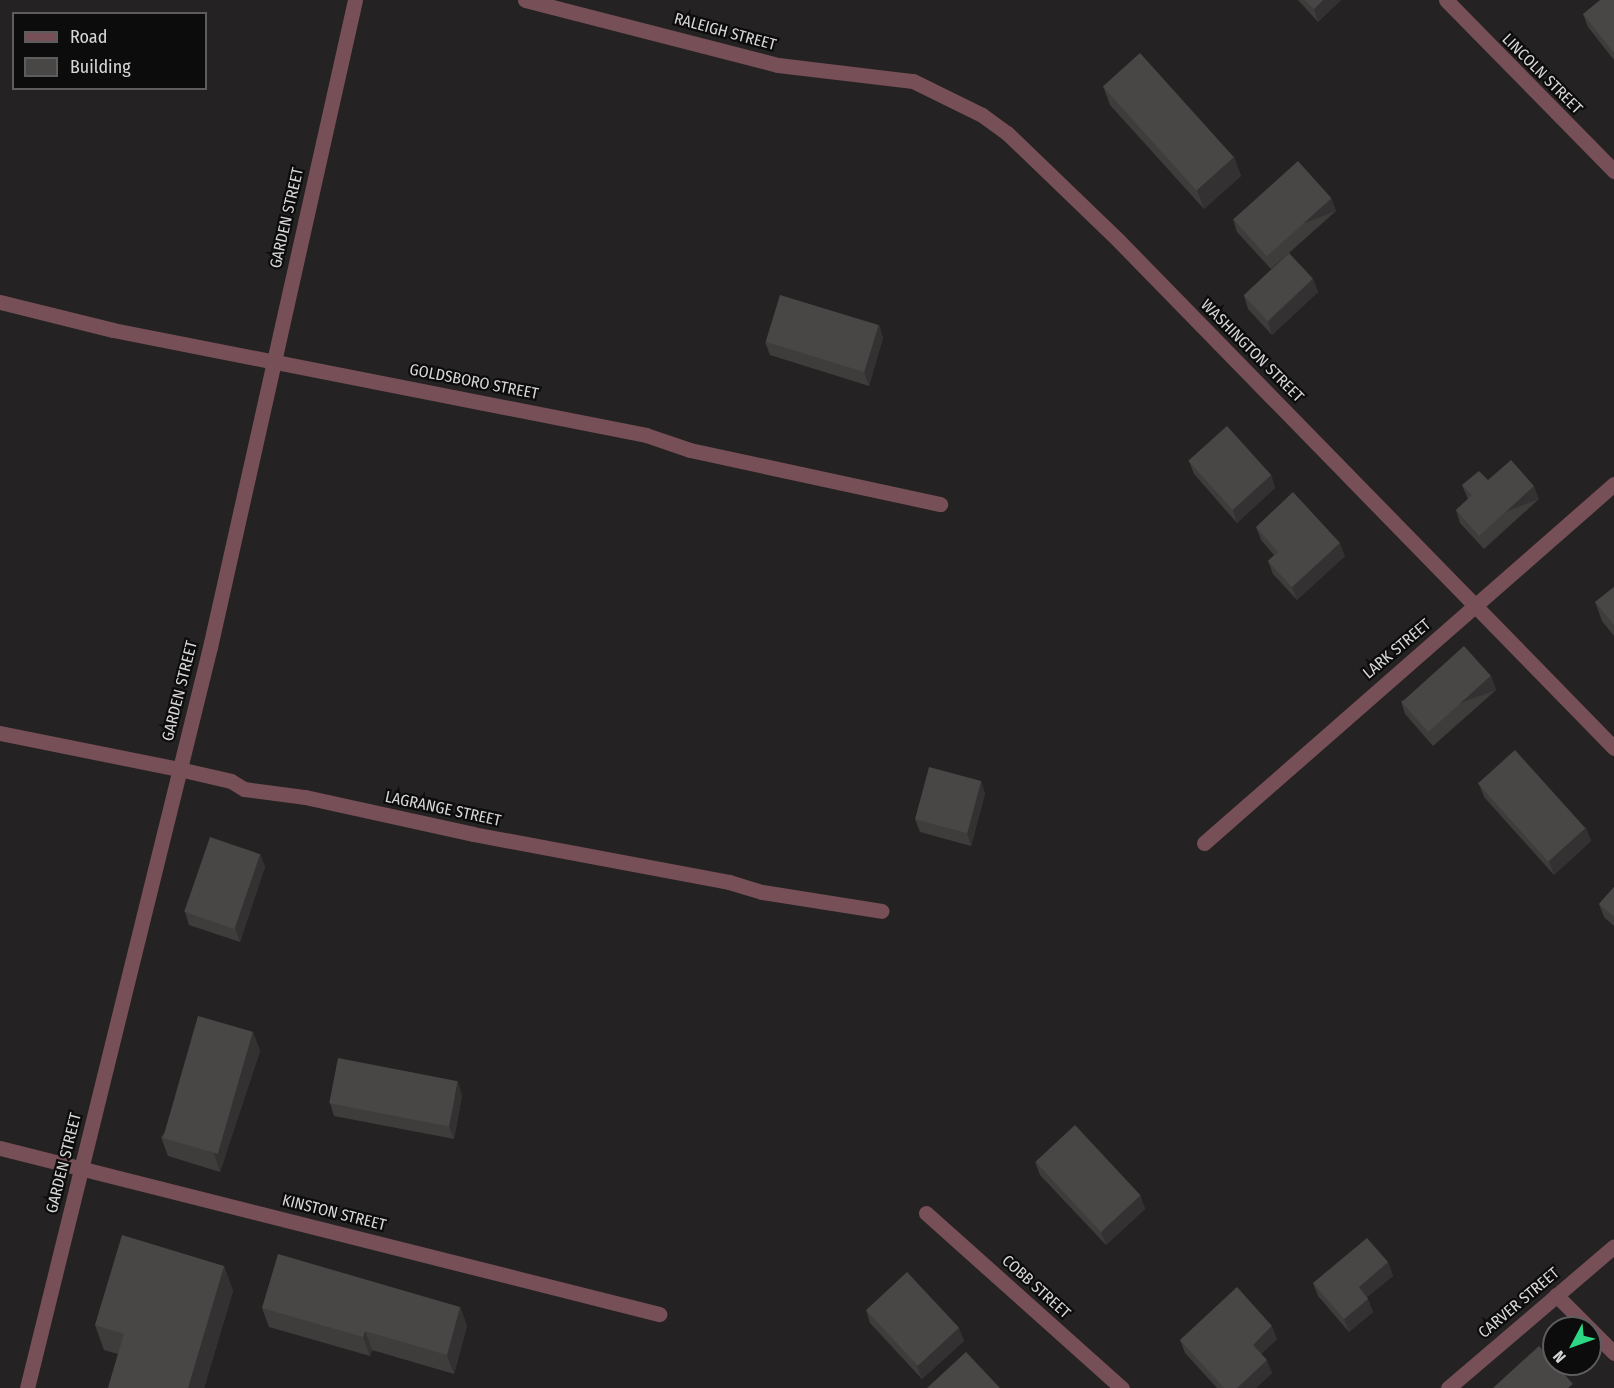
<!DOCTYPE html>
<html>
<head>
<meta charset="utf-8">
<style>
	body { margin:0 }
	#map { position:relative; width:1614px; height:1388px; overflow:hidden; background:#252223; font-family:"Fira Sans Condensed",sans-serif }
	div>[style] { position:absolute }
	.minor>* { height:15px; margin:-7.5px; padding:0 7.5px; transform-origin:7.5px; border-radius:7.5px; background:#774f57 }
	.wall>* { inset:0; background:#3f3c3c }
	.shaded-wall>* { inset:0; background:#333131; transform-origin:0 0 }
	.building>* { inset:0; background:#494646; transform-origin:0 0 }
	span { translate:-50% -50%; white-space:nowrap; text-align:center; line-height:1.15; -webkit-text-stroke:4.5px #0d0c0c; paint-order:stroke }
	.street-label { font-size:16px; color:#d8d7d7 }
	.legend { position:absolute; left:12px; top:12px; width:195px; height:78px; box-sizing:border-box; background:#0d0c0c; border:2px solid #5e5d5d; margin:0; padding:8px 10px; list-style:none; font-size:18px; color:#d8d7d7 }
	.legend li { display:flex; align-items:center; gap:12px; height:30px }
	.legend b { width:30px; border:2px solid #5e5d5d }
	.north { position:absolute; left:1542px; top:1316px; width:60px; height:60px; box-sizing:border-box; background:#0d0c0c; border:2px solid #5e5d5d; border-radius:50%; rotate:229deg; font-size:16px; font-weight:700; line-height:24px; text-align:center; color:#d8d7d7 }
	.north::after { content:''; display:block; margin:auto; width:21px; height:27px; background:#2cd884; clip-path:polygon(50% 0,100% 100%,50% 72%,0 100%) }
</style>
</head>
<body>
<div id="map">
	<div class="minor">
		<i style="left:525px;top:0;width:261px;rotate:14.4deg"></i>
		<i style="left:778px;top:65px;width:136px;rotate:6.8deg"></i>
		<i style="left:913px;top:81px;width:77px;rotate:26.2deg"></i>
		<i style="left:982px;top:115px;width:31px;rotate:36deg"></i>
		<i style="left:1007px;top:133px;width:154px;rotate:43.9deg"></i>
		<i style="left:1118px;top:240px;width:710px;rotate:45.68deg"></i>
		<i style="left:1446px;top:0;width:240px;rotate:45.5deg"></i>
		<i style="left:0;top:302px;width:116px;rotate:13.9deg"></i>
		<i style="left:113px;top:330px;width:543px;rotate:11.14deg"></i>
		<i style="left:646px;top:435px;width:46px;rotate:18.8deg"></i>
		<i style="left:690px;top:450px;width:256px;rotate:12.2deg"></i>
		<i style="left:0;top:733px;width:183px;rotate:11.4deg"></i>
		<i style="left:179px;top:769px;width:53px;rotate:13deg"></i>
		<i style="left:231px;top:781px;width:15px;rotate:32deg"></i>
		<i style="left:244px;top:789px;width:62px;rotate:7.5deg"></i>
		<i style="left:305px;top:797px;width:172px;rotate:12.4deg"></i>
		<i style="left:473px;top:834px;width:260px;rotate:10.6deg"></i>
		<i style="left:729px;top:882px;width:34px;rotate:17deg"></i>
		<i style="left:762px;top:892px;width:121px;rotate:9deg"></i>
		<i style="left:1204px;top:843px;width:545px;rotate:-41.21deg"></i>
		<i style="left:0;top:1148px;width:680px;rotate:14.14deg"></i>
		<i style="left:926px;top:1213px;width:263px;rotate:41.8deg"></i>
		<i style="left:1556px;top:1295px;width:47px;rotate:45deg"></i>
		<i style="left:1590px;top:1329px;width:34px;rotate:45deg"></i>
		<i style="left:27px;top:1388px;width:763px;rotate:-76.13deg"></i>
		<i style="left:210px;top:647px;width:663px;rotate:-77.37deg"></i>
		<i style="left:1448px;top:1388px;width:218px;rotate:-40.5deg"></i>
	</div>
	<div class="wall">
		<i style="clip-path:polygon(1298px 0,1341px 0,1318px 22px)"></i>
		<i style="clip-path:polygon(1614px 0,1614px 60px,1588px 27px,1583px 14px)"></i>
		<i style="clip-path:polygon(1103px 86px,1234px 157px,1241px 176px,1204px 209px,1110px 105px)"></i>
		<i style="clip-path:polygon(1331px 198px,1336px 211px,1271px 269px,1237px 232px,1233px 219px)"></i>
		<i style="clip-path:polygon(1313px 279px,1318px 292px,1272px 335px,1248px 309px,1244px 296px)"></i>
		<i style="clip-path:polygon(879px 325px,883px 338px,869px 386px,770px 355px,765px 342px)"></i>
		<i style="clip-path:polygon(1189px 461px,1271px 475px,1275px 488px,1237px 523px,1194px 474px)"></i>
		<i style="clip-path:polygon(1488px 480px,1539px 499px,1484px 549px,1460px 523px,1456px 510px,1468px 499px,1462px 485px)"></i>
		<i style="clip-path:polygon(1256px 527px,1345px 556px,1297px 600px,1273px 574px,1268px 561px,1274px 555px,1261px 540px)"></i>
		<i style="clip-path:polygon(1614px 587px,1614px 636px,1602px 621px,1595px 602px)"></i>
		<i style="clip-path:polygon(1491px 676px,1496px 690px,1433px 746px,1405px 714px,1401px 701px)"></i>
		<i style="clip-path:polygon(981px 781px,985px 794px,971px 846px,920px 832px,915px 819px)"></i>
		<i style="clip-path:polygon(1479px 784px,1586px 828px,1591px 841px,1554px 875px,1484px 797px)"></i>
		<i style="clip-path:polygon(260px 854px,265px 867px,240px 942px,189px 925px,185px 912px)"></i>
		<i style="clip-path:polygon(1614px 887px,1614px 926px,1604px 917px,1599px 904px)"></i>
		<i style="clip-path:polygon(253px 1032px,260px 1051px,220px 1172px,168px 1156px,161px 1137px)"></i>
		<i style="clip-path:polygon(462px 1096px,454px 1139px,334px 1116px,330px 1103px)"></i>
		<i style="clip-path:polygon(1035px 1162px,1140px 1195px,1145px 1209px,1106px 1245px,1040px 1175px)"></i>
		<i style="clip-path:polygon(1388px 1262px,1393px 1276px,1367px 1297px,1373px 1312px,1349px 1332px,1318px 1296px,1313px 1283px)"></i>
		<i style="clip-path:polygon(224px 1266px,233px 1291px,204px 1388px,108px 1388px,118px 1354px,104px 1350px,95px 1325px)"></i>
		<i style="clip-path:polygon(460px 1307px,467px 1326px,454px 1374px,372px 1350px,370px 1356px,269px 1327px,262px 1308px)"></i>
		<i style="clip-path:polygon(866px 1310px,959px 1328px,964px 1341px,922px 1379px,870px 1323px)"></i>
		<i style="clip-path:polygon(1277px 1339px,1261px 1354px,1272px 1373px,1256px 1388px,1217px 1388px,1185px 1353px,1180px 1340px)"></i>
	</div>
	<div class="shaded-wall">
		<i style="clip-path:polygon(1323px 0,1341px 0,1318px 22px,1314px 9px)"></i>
		<i style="clip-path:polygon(1234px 157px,1241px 176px,1204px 209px,1197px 190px)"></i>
		<i style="left:1331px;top:198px;width:14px;height:87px;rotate:69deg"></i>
		<i style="clip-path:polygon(1313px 279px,1318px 292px,1272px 335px,1268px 322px)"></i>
		<i style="clip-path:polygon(879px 325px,883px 338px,869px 386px,864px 372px)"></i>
		<i style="clip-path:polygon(1271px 475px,1275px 488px,1237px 523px,1233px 510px)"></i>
		<i style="left:1534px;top:486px;width:14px;height:74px;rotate:69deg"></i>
		<i style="clip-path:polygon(1340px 543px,1345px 556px,1297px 600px,1292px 587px)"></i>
		<i style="left:1491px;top:676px;width:15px;height:84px;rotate:70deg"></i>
		<i style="clip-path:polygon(981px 781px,985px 794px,971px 846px,967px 833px)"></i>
		<i style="clip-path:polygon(1586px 828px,1591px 841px,1554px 875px,1549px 861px)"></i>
		<i style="clip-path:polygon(260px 854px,265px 867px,240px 942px,235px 928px)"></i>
		<i style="clip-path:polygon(253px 1032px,260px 1051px,220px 1172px,214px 1153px)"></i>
		<i style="clip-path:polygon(458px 1082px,462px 1096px,454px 1139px,449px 1126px)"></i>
		<i style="clip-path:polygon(1140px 1195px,1145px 1209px,1106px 1245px,1101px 1232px)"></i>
		<i style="clip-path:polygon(1388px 1262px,1393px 1276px,1363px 1300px,1359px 1287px)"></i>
		<i style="clip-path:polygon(224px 1266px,233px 1291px,204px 1388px,188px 1388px)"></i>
		<i style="clip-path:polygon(1368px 1299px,1373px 1312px,1349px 1332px,1344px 1319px)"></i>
		<i style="clip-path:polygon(460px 1307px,467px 1326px,454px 1374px,447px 1355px)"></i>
		<i style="clip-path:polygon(1272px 1326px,1277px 1339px,1257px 1358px,1253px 1345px)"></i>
		<i style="clip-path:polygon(959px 1328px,964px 1341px,922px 1379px,917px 1366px)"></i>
		<i style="clip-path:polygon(365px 1331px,372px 1350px,370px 1356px,363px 1337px)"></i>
		<i style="clip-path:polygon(1267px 1360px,1272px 1373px,1256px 1388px,1237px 1388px)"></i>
	</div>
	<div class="building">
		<i style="clip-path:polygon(1305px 0,1323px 0,1314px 9px)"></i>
		<i style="clip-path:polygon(1600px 0,1614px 0,1614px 53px,1583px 14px)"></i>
		<i style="left:1140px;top:53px;width:140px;height:50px;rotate:48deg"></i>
		<i style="left:1298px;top:161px;width:50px;height:87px;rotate:48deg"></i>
		<i style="left:1289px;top:253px;width:35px;height:62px;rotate:47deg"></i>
		<i style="left:780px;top:295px;width:103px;height:49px;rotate:17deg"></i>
		<i style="left:1227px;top:426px;width:66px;height:52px;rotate:48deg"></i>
		<i style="clip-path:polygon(1511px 460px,1534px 486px,1479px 536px,1456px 510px,1472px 495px,1462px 485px,1479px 471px,1488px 480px)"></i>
		<i style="clip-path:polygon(1293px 492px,1340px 543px,1292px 587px,1268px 561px,1278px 552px,1256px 527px)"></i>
		<i style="clip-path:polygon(1614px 587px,1614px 625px,1595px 602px)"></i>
		<i style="left:1464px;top:646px;width:40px;height:84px;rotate:48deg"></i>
		<i style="left:1515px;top:750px;width:105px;height:50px;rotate:48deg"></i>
		<i style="left:929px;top:767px;width:54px;height:54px;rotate:15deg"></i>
		<i style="left:210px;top:837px;width:53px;height:79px;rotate:19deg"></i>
		<i style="clip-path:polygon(1614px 887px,1614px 917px,1599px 904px)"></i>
		<i style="left:198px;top:1016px;width:57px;height:127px;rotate:16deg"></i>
		<i style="left:338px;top:1058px;width:122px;height:46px;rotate:11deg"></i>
		<i style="left:1075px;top:1125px;width:96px;height:54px;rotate:47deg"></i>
		<i style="clip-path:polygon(122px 1235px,224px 1266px,188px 1388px,108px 1388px,124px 1334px,95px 1325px)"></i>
		<i style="clip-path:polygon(1367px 1238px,1388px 1262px,1359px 1287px,1368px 1299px,1344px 1319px,1313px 1283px)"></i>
		<i style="clip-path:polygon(278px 1254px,460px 1307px,447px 1355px,365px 1331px,363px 1337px,262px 1308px)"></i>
		<i style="left:907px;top:1272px;width:76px;height:56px;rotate:47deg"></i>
		<i style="clip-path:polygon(1237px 1287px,1272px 1326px,1253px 1345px,1267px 1360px,1237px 1388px,1224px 1388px,1180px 1340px)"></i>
		<i style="clip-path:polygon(1539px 1346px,1554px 1363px,1554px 1364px,1555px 1364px,1573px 1384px,1568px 1388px,1493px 1388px)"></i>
		<i style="clip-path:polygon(966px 1352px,1000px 1388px,927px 1388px)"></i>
	</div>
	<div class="street-label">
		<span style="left:725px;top:32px;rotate:15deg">RALEIGH STREET</span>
		<span style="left:1542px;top:74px;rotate:45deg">LINCOLN STREET</span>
		<span style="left:287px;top:218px;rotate:-77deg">GARDEN STREET</span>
		<span style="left:1252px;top:351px;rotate:45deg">WASHINGTON STREET</span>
		<span style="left:474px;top:382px;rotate:11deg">GOLDSBORO STREET</span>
		<span style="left:1397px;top:649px;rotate:-40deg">LARK STREET</span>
		<span style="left:180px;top:691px;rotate:-76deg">GARDEN STREET</span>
		<span style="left:443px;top:809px;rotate:12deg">LAGRANGE STREET</span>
		<span style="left:64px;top:1163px;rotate:-76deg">GARDEN STREET</span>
		<span style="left:334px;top:1213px;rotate:14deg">KINSTON STREET</span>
		<span style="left:1036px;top:1287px;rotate:42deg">COBB STREET</span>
		<span style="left:1519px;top:1303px;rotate:-40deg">CARVER STREET</span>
	</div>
	<ul class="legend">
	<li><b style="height:8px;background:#774f57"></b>Road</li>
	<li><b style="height:16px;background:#494646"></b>Building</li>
	</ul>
	<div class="north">N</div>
</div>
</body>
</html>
